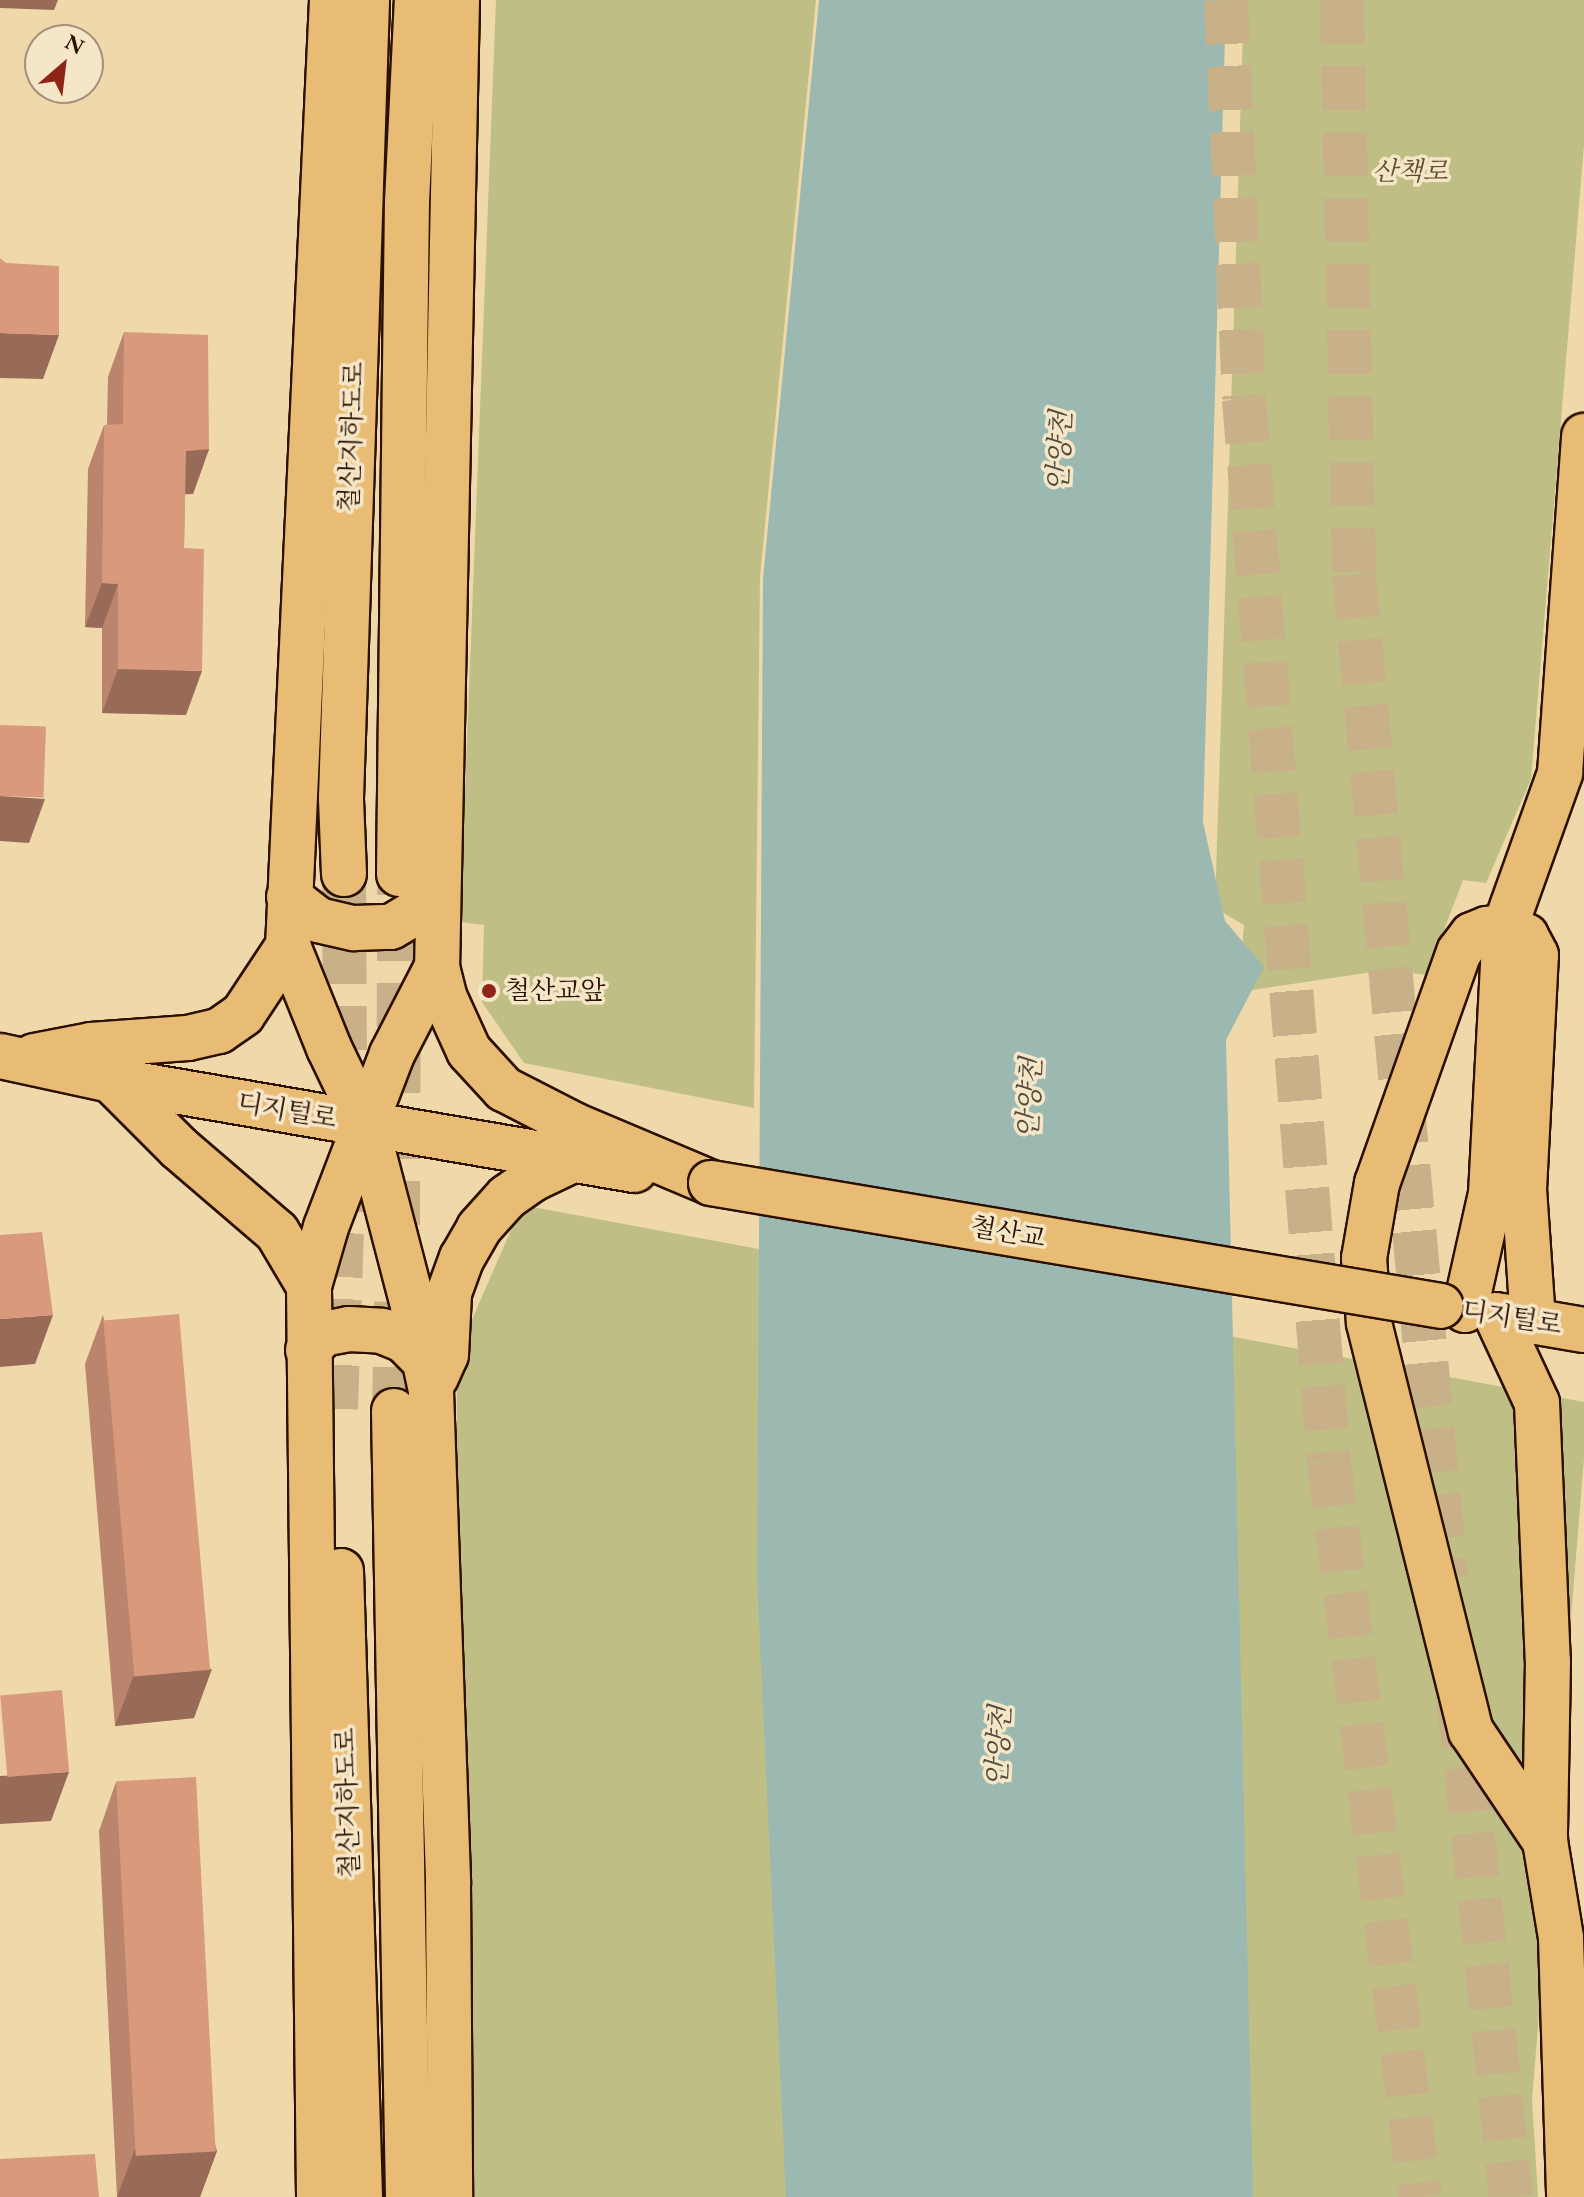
<!DOCTYPE html>
<html>
<head>
<meta charset="utf-8">
<style>
	body { margin:0 }
	#map { position:relative; width:1584px; height:2197px; overflow:hidden; background:#efd9aa; font-family:"EB Garamond","Noto Serif KR",serif }
	div>[style] { position:absolute }
	.green>* { inset:0; background:#bebe85 }
	.water>* { inset:0; background:#9cb9b1 }
	.major-tunnel>* { height:44px; margin-top:-22px; transform-origin:0; background:repeating-linear-gradient(90deg,#c8b188 0 44px,transparent 0 66px) }
	.highway-tunnel>* { height:44px; margin-top:-22px; transform-origin:0; background:repeating-linear-gradient(90deg,#c8b188 0 44px,transparent 0 66px) }
	.roads { filter:drop-shadow(2px 0 #2c1000) drop-shadow(-2px 0 #2c1000) drop-shadow(0 2px #2c1000) drop-shadow(0 -2px #2c1000) }
	.major>* { height:44px; margin:-22px; padding:0 22px; transform-origin:22px; border-radius:22px; background:#e8bc75 }
	.bridges { filter:drop-shadow(2px 0 #2c1000) drop-shadow(-2px 0 #2c1000) drop-shadow(0 2px #2c1000) drop-shadow(0 -2px #2c1000) }
	.major-bridge>* { height:44px; margin:-22px; padding:0 22px; transform-origin:22px; border-radius:22px; background:#e8bc75 }
	.wall>* { inset:0; background:#bb846c }
	.shaded-wall>* { inset:0; background:#986b58 }
	.building>* { inset:0; background:#d9997d; transform-origin:0 0 }
	.dots>* { width:22px; height:22px; translate:-50% -50%; box-sizing:border-box; border:4px solid #f5e6c8; border-radius:50% }
	span { translate:-50% -50%; white-space:nowrap; text-align:center; line-height:1.15; -webkit-text-stroke:7px #f5e6c8; paint-order:stroke }
	.park-label { font-size:26px; color:#5f4d2f; font-style:italic }
	.street-label { font-size:26px; color:#2c1000 }
	.poi-label { font-size:26px; color:#2c1000 }
	.left { translate:0 -50%; text-align:left }
	.water-label { font-size:28px; color:#534b3e; font-style:italic }
	.north { position:absolute; left:24px; top:24px; width:80px; height:80px; box-sizing:border-box; background:#f5e6c8; border:2px solid #a59078; border-radius:50%; rotate:28deg; font-size:22px; font-weight:700; line-height:32px; text-align:center; color:#2c1000 }
	.north::after { content:''; display:block; margin:auto; width:28px; height:36px; background:#8f2418; clip-path:polygon(50% 0,100% 100%,50% 72%,0 100%) }
</style>
</head>
<body>
<div id="map">
	<div class="green">
		<i style="clip-path:polygon(496px 0,816px 0,760px 577px,754px 1108px,524px 1063px,482px 1002px,484px 925px,460px 922px)"></i>
		<i style="clip-path:polygon(1244px 0,1584px 0,1584px 145px,1531px 779px,1486px 883px,1463px 880px,1427px 975px,1386px 970px,1238px 992px,1244px 925px,1215px 908px)"></i>
		<i style="clip-path:polygon(522px 1205px,1584px 1402px,1584px 1458px,1532px 2100px,1538px 2197px,456px 2197px,457px 1354px)"></i>
	</div>
	<div class="water">
		<i style="clip-path:polygon(819px 0,1226px 0,1203px 822px,1225px 921px,1264px 967px,1226px 1040px,1253px 2197px,786px 2197px,757px 1579px,763px 578px)"></i>
	</div>
	<div class="major-tunnel">
		<i style="left:344px;top:874px;width:213px;rotate:89.7deg"></i>
		<i style="left:398px;top:1225px;width:339px;rotate:-89.8deg"></i>
		<i style="left:336px;top:1409px;width:213px;rotate:-88.1deg"></i>
		<i style="left:394px;top:1411px;width:109px;rotate:-88.9deg"></i>
	</div>
	<div class="highway-tunnel">
		<i style="left:1226px;top:0;width:399px;rotate:87.4deg"></i>
		<i style="left:1244px;top:399px;width:1066px;rotate:85.43deg"></i>
		<i style="left:1329px;top:1462px;width:741px;rotate:82.94deg"></i>
		<i style="left:1342px;top:0;width:574px;rotate:88.8deg"></i>
		<i style="left:1354px;top:574px;width:1008px;rotate:84.76deg"></i>
		<i style="left:1459px;top:1702px;width:498px;rotate:84deg"></i>
	</div>
	<div class="roads">
		<div class="major">
			<i style="left:332px;top:0;width:947px;rotate:92.66deg"></i>
			<i style="left:288px;top:946px;width:110px;rotate:68.1deg"></i>
			<i style="left:329px;top:1048px;width:85px;rotate:64.3deg"></i>
			<i style="left:366px;top:1125px;width:187px;rotate:75.4deg"></i>
			<i style="left:413px;top:1306px;width:87px;rotate:78deg"></i>
			<i style="left:431px;top:1391px;width:493px;rotate:88deg"></i>
			<i style="left:448px;top:1884px;width:313px;rotate:89.6deg"></i>
			<i style="left:457px;top:0;width:967px;rotate:91.18deg"></i>
			<i style="left:437px;top:967px;width:30px;rotate:76deg"></i>
			<i style="left:444px;top:996px;width:60px;rotate:65.6deg"></i>
			<i style="left:469px;top:1051px;width:52px;rotate:47.4deg"></i>
			<i style="left:504px;top:1089px;width:79px;rotate:27.2deg"></i>
			<i style="left:574px;top:1125px;width:149px;rotate:22.9deg"></i>
			<i style="left:344px;top:874px;width:76px;rotate:-92.3deg"></i>
			<i style="left:341px;top:798px;width:798px;rotate:-88.13deg"></i>
			<i style="left:399px;top:874px;width:672px;rotate:-89.32deg"></i>
			<i style="left:407px;top:202px;width:202px;rotate:-87.2deg"></i>
			<i style="left:289px;top:897px;width:37px;rotate:38deg"></i>
			<i style="left:318px;top:920px;width:37px;rotate:13deg"></i>
			<i style="left:354px;top:928px;width:37px;rotate:-2deg"></i>
			<i style="left:391px;top:927px;width:27px;rotate:-31deg"></i>
			<i style="left:414px;top:913px;width:35px;rotate:-47deg"></i>
			<i style="left:0;top:1056px;width:114px;rotate:12.2deg"></i>
			<i style="left:111px;top:1080px;width:531px;rotate:9.76deg"></i>
			<i style="left:34px;top:1056px;width:58px;rotate:-10.9deg"></i>
			<i style="left:91px;top:1045px;width:97px;rotate:-4.1deg"></i>
			<i style="left:188px;top:1038px;width:32px;rotate:-13deg"></i>
			<i style="left:219px;top:1031px;width:29px;rotate:-35deg"></i>
			<i style="left:243px;top:1014px;width:82px;rotate:-56.5deg"></i>
			<i style="left:111px;top:1080px;width:96px;rotate:45deg"></i>
			<i style="left:179px;top:1148px;width:129px;rotate:40.6deg"></i>
			<i style="left:277px;top:1232px;width:63px;rotate:59.3deg"></i>
			<i style="left:1465px;top:1310px;width:119px;rotate:-77.4deg"></i>
			<i style="left:1491px;top:1194px;width:267px;rotate:-87deg"></i>
			<i style="left:1505px;top:927px;width:164px;rotate:-70.3deg"></i>
			<i style="left:1560px;top:773px;width:338px;rotate:-85.9deg"></i>
			<i style="left:1496px;top:1315px;width:97px;rotate:65deg"></i>
			<i style="left:1537px;top:1403px;width:258px;rotate:87.6deg"></i>
			<i style="left:1548px;top:1661px;width:180px;rotate:91deg"></i>
			<i style="left:1545px;top:1841px;width:98px;rotate:80.6deg"></i>
			<i style="left:1561px;top:1938px;width:259px;rotate:88.2deg"></i>
			<i style="left:1502px;top:1316px;width:83px;rotate:9.7deg"></i>
			<i style="left:1533px;top:1321px;width:131px;rotate:-93.9deg"></i>
			<i style="left:1524px;top:1190px;width:235px;rotate:-87.1deg"></i>
			<i style="left:1536px;top:955px;width:21px;rotate:-118deg"></i>
			<i style="left:1526px;top:936px;width:23px;rotate:-157deg"></i>
			<i style="left:1505px;top:927px;width:18px;rotate:174deg"></i>
			<i style="left:1487px;top:929px;width:16px;rotate:158deg"></i>
			<i style="left:1472px;top:935px;width:21px;rotate:127deg"></i>
			<i style="left:1459px;top:952px;width:245px;rotate:109.5deg"></i>
			<i style="left:1377px;top:1183px;width:76px;rotate:99.8deg"></i>
			<i style="left:1364px;top:1258px;width:65px;rotate:85.6deg"></i>
			<i style="left:1369px;top:1323px;width:421px;rotate:76deg"></i>
			<i style="left:1471px;top:1731px;width:133px;rotate:56.1deg"></i>
			<i style="left:308px;top:1350px;width:22px;rotate:-47deg"></i>
			<i style="left:323px;top:1334px;width:26px;rotate:-11deg"></i>
			<i style="left:349px;top:1329px;width:33px;rotate:3deg"></i>
			<i style="left:382px;top:1331px;width:24px;rotate:22deg"></i>
			<i style="left:404px;top:1340px;width:31px;rotate:45deg"></i>
			<i style="left:436px;top:1377px;width:24px;rotate:-66deg"></i>
			<i style="left:446px;top:1355px;width:62px;rotate:-87.2deg"></i>
			<i style="left:449px;top:1293px;width:37px;rotate:-70deg"></i>
			<i style="left:462px;top:1258px;width:34px;rotate:-60deg"></i>
			<i style="left:479px;top:1228px;width:42px;rotate:-47.9deg"></i>
			<i style="left:507px;top:1197px;width:32px;rotate:-35deg"></i>
			<i style="left:533px;top:1179px;width:47px;rotate:-25.5deg"></i>
			<i style="left:394px;top:1411px;width:786px;rotate:88.98deg"></i>
			<i style="left:341px;top:1571px;width:626px;rotate:88.26deg"></i>
			<i style="left:319px;top:2197px;width:911px;rotate:-90.63deg"></i>
			<i style="left:309px;top:1286px;width:61px;rotate:-73.9deg"></i>
			<i style="left:326px;top:1227px;width:185px;rotate:-69.1deg"></i>
			<i style="left:392px;top:1054px;width:98px;rotate:-62.7deg"></i>
		</div>
	</div>
	<div class="bridges">
		<div class="major-bridge">
			<i style="left:711px;top:1183px;width:740px;rotate:9.56deg"></i>
		</div>
	</div>
	<div class="wall">
		<i style="clip-path:polygon(124px 332px,209px 449px,193px 494px,185px 494px,184px 548px,186px 715px,102px 713px,102px 628px,85px 627px,88px 469px,104px 425px,107px 425px,108px 377px)"></i>
		<i style="clip-path:polygon(103px 1315px,194px 1718px,115px 1726px,85px 1364px)"></i>
		<i style="clip-path:polygon(116px 1782px,217px 2151px,200px 2197px,117px 2197px,99px 1831px)"></i>
	</div>
	<div class="shaded-wall">
		<i style="clip-path:polygon(0 0,58px 0,54px 10px,0 8px)"></i>
		<i style="clip-path:polygon(0 333px,59px 335px,43px 379px,0 378px)"></i>
		<i style="clip-path:polygon(209px 449px,193px 494px,170px 495px,186px 451px)"></i>
		<i style="clip-path:polygon(102px 583px,118px 584px,102px 628px,85px 627px)"></i>
		<i style="clip-path:polygon(118px 669px,202px 671px,186px 715px,102px 713px)"></i>
		<i style="clip-path:polygon(0 796px,45px 799px,29px 843px,0 841px)"></i>
		<i style="clip-path:polygon(53px 1315px,35px 1364px,0 1367px,0 1319px)"></i>
		<i style="clip-path:polygon(212px 1669px,194px 1718px,115px 1726px,133px 1677px)"></i>
		<i style="clip-path:polygon(69px 1772px,51px 1821px,0 1824px,0 1776px)"></i>
		<i style="clip-path:polygon(135px 2149px,217px 2151px,200px 2197px,117px 2197px)"></i>
	</div>
	<div class="building">
		<i style="clip-path:polygon(0 258px,6px 263px,59px 266px,59px 335px,0 333px)"></i>
		<i style="clip-path:polygon(124px 332px,208px 335px,209px 449px,186px 451px,184px 548px,204px 549px,202px 671px,118px 669px,118px 584px,102px 583px,104px 425px,123px 424px)"></i>
		<i style="left:0;top:725px;width:46px;height:71px;rotate:2deg"></i>
		<i style="clip-path:polygon(42px 1232px,53px 1315px,0 1319px,0 1235px)"></i>
		<i style="left:179px;top:1314px;width:357px;height:76px;rotate:85deg"></i>
		<i style="left:62px;top:1690px;width:82px;height:62px;rotate:85deg"></i>
		<i style="left:196px;top:1777px;width:375px;height:80px;rotate:87deg"></i>
		<i style="clip-path:polygon(95px 2154px,99px 2197px,0 2197px,0 2159px)"></i>
	</div>
	<div class="dots">
		<i style="left:489px;top:991px;background:#8f2418"></i>
	</div>
	<div class="park-label">
		<span style="left:1410px;top:172px">산책로</span>
	</div>
	<div class="street-label">
		<span style="left:352px;top:437px;rotate:-88deg">철산지하도로</span>
		<span style="left:287px;top:1111px;rotate:10deg">디지털로</span>
		<span style="left:1008px;top:1233px;rotate:10deg">철산교</span>
		<span style="left:1512px;top:1318px;rotate:9deg">디지털로</span>
		<span style="left:348px;top:1803px;rotate:-92deg">철산지하도로</span>
	</div>
	<div class="poi-label">
		<span class="left" style="left:505px;top:991px">철산교앞</span>
	</div>
	<div class="water-label">
		<span style="left:1059px;top:451px;rotate:-87deg">안양천</span>
		<span style="left:1029px;top:1098px;rotate:-87deg">안양천</span>
		<span style="left:998px;top:1746px;rotate:-87deg">안양천</span>
	</div>
	<div class="north">N</div>
</div>
</body>
</html>
